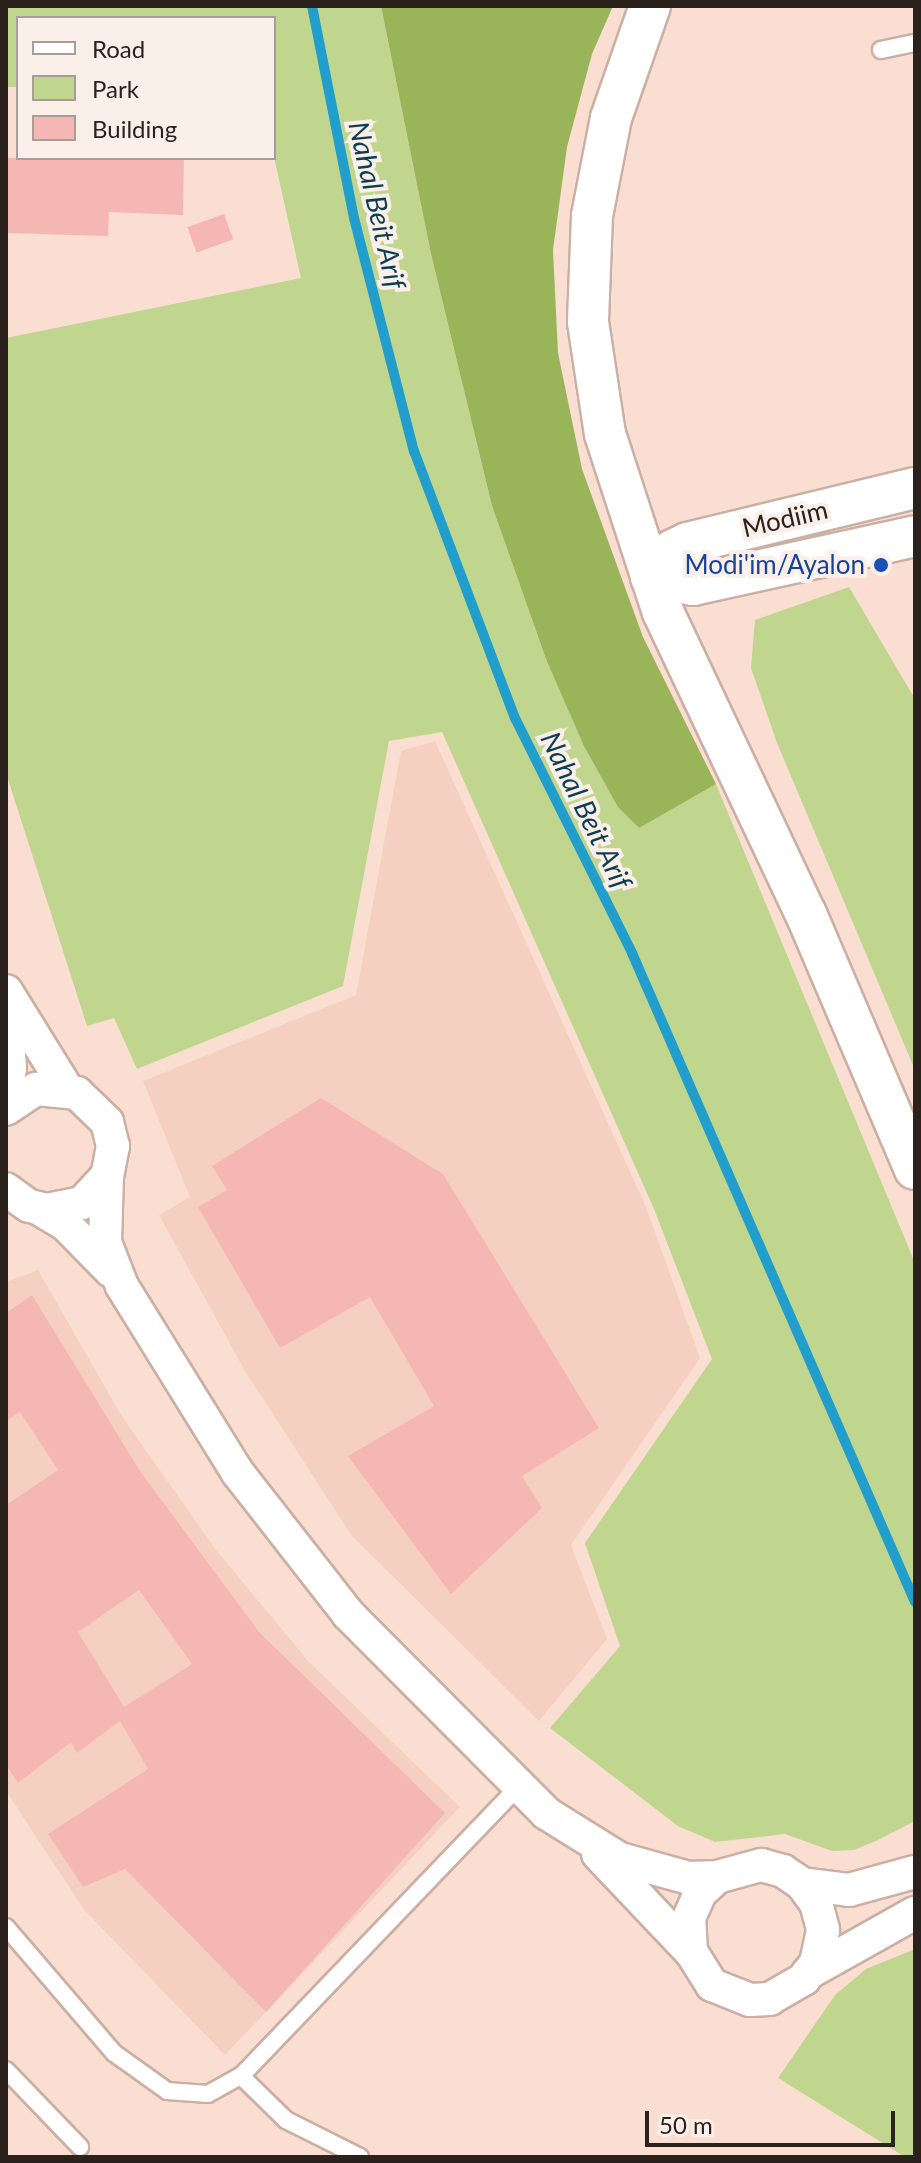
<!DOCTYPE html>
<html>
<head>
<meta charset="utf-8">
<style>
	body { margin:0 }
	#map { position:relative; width:921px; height:2163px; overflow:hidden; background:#fbded2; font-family:Lato,sans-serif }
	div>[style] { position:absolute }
	.built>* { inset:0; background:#f5d0c1 }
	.green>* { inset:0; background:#c0d68f }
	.forest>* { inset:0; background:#9ab45a }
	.stream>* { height:10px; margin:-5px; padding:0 5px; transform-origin:5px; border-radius:5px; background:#219ecb }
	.building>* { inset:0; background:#f5b7b3; transform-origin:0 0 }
	.roads { filter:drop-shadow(2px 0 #cbafa3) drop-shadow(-2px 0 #cbafa3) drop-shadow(0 2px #cbafa3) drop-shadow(0 -2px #cbafa3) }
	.service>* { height:16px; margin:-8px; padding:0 8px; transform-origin:8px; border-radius:8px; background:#fff }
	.minor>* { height:32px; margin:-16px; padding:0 16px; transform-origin:16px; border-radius:16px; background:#fff }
	.tertiary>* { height:40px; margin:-20px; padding:0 20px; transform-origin:20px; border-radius:20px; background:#fff }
	.dots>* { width:22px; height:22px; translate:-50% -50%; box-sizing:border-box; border:4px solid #fbefea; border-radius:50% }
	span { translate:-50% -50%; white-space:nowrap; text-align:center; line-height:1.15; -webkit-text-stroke:8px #fbefea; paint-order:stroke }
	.street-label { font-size:26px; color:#2c221d }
	.transit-label { font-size:26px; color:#164399 }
	.right { translate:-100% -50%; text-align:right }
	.water-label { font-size:28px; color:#0c3e51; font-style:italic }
	.frame { position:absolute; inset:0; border:8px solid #2c221d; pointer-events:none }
	.legend { position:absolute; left:16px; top:16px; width:260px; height:144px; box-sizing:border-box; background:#fbefea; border:2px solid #a89d98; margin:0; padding:10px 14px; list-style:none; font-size:24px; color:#2c221d }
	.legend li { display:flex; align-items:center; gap:16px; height:40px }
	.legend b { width:40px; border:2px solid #a89d98 }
	.scale { position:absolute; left:645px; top:2111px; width:250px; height:36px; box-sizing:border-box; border:4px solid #2c221d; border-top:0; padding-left:10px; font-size:24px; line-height:28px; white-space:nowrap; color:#2c221d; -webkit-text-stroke:6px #fbefea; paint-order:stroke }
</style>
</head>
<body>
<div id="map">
	<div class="built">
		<i style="clip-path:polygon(435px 741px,646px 1207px,700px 1358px,571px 1545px,607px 1639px,539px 1721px,352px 1536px,245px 1371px,159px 1215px,190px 1197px,143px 1081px,356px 995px,401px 751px)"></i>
		<i style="clip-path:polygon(38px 1270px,121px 1415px,216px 1550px,309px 1662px,460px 1807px,225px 2055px,85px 1911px,6px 1791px,6px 1282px)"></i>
	</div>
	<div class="green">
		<i style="clip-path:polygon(6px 6px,381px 6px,431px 254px,492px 506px,546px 659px,638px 828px,716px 784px,915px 1263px,915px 1821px,878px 1840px,854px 1850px,832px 1851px,785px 1834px,715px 1842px,678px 1826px,550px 1728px,620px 1646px,585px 1543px,712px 1359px,654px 1209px,442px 732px,389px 741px,343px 986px,137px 1069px,114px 1018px,87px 1026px,6px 773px,6px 338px,301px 278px,274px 157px,274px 18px,18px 18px,18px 87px,6px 87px)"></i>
		<i style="clip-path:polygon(849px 587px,915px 699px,915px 1070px,777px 743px,751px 668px,755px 620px)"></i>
		<i style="clip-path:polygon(915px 1949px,915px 2157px,905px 2157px,778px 2078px,835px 1995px,866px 1969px)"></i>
	</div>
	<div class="forest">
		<i style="clip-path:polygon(381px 6px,613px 6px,592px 54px,567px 147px,553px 250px,558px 353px,582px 469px,643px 637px,716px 784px,639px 828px,618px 807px,584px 746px,546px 659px,492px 506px,431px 254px)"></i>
	</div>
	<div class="stream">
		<i style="left:312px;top:6px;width:216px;rotate:78.8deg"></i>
		<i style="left:354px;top:218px;width:241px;rotate:75.6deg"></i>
		<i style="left:414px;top:451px;width:285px;rotate:69.3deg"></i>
		<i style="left:515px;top:718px;width:263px;rotate:63.5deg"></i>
		<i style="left:632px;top:953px;width:708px;rotate:66.44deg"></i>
	</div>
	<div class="building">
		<i style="clip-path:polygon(6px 158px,184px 158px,183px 215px,109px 212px,108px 236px,6px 233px)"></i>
		<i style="left:224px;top:214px;width:27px;height:39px;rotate:70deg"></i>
		<i style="clip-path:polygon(321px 1098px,443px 1174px,599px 1428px,522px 1476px,542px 1508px,451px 1594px,348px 1456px,434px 1406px,370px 1297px,280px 1348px,198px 1207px,227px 1190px,212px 1166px)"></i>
		<i style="clip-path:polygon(evenodd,32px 1295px,140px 1471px,259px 1632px,445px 1813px,266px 2012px,125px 1869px,83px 1887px,48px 1834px,148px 1769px,120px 1721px,77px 1753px,71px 1742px,18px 1783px,6px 1765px,6px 1505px,58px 1470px,20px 1412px,6px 1421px,6px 1313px,32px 1295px,139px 1590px,192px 1664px,124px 1707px,78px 1632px,139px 1590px)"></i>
	</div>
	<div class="roads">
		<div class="service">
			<i style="left:881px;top:50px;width:35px;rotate:-12deg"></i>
			<i style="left:6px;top:1927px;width:166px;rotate:49.4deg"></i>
			<i style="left:114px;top:2053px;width:65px;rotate:35.6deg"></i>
			<i style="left:167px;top:2091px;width:41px;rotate:4.2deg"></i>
			<i style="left:208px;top:2094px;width:38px;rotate:-29deg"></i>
			<i style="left:241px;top:2076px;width:400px;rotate:-46.2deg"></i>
			<i style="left:6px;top:2070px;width:107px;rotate:46.1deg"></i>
			<i style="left:241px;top:2076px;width:63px;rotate:44.4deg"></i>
			<i style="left:286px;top:2120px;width:83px;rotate:26.6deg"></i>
		</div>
		<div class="minor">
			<i style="left:6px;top:991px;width:118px;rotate:58.2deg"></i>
			<i style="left:6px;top:1013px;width:55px;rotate:85.8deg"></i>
			<i style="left:10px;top:1068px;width:24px;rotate:99deg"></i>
			<i style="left:6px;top:1109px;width:36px;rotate:-34deg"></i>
			<i style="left:36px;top:1089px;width:41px;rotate:5.6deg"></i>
			<i style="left:77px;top:1093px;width:42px;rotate:44deg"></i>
			<i style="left:107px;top:1122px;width:25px;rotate:76deg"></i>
			<i style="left:113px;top:1146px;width:31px;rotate:101deg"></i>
			<i style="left:107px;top:1176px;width:37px;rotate:133deg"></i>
			<i style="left:82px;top:1203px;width:36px;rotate:169deg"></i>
			<i style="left:47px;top:1210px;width:18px;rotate:-167deg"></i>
			<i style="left:29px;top:1206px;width:29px;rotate:-144deg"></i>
			<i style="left:107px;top:1176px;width:66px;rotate:91.7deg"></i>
			<i style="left:105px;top:1242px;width:47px;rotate:68.9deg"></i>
			<i style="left:122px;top:1286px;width:220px;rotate:58.2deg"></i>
			<i style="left:238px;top:1473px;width:179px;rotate:52deg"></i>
			<i style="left:348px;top:1614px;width:281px;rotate:45.1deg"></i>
			<i style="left:546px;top:1813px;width:87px;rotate:31.9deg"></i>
			<i style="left:620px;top:1859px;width:72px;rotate:15.4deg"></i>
			<i style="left:689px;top:1878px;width:28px;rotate:-2deg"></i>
			<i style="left:38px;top:1208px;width:33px;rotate:31deg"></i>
			<i style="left:66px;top:1225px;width:64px;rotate:45.6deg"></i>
			<i style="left:598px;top:1854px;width:135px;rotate:46.5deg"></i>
			<i style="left:802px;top:1884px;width:24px;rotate:54deg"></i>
			<i style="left:816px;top:1903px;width:28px;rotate:75deg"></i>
			<i style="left:823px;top:1930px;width:34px;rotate:102deg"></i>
			<i style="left:816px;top:1963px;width:20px;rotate:127deg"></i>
			<i style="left:804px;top:1979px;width:39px;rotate:150deg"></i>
			<i style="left:770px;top:1999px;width:20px;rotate:177deg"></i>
			<i style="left:750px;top:2000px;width:41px;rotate:-158.5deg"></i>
			<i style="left:712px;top:1985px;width:39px;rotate:-122deg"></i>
			<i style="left:691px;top:1952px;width:34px;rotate:-93deg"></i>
			<i style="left:689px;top:1918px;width:27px;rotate:-66deg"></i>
			<i style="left:700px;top:1893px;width:23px;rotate:-43deg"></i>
			<i style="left:717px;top:1877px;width:46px;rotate:-15.3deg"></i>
			<i style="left:761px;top:1865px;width:23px;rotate:15deg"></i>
			<i style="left:783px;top:1871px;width:23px;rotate:34deg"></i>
			<i style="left:802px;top:1884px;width:47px;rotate:7.3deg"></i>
			<i style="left:849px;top:1890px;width:68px;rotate:-15.3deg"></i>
			<i style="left:808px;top:1973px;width:123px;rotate:-29.3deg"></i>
		</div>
		<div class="tertiary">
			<i style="left:650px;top:6px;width:119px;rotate:109.2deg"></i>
			<i style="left:611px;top:118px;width:100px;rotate:101deg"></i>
			<i style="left:592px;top:216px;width:106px;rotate:92.2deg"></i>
			<i style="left:588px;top:322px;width:113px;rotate:81.4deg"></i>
			<i style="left:605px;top:434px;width:187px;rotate:72deg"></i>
			<i style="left:663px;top:612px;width:334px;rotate:64.7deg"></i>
			<i style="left:806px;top:914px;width:277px;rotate:66.9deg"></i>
			<i style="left:915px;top:488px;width:234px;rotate:166.4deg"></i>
			<i style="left:688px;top:543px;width:17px;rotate:155deg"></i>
			<i style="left:673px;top:550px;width:35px;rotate:129deg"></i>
			<i style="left:651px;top:577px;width:43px;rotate:10.8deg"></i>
			<i style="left:693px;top:585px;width:227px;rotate:-12.4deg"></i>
		</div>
	</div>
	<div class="dots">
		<i style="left:881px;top:565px;background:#1a4fb4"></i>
	</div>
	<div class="street-label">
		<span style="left:785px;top:519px;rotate:-13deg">Modiim</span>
	</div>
	<div class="transit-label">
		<span class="right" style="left:865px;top:565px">Modi'im/Ayalon</span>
	</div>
	<div class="water-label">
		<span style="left:378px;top:205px;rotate:77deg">Nahal Beit Arif</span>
		<span style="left:587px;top:810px;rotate:64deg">Nahal Beit Arif</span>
	</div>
	<div class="frame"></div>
	<ul class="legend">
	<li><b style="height:10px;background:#fff"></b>Road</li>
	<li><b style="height:22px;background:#c0d68f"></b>Park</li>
	<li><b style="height:22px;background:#f5b7b3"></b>Building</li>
	</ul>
	<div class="scale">50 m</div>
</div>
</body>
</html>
